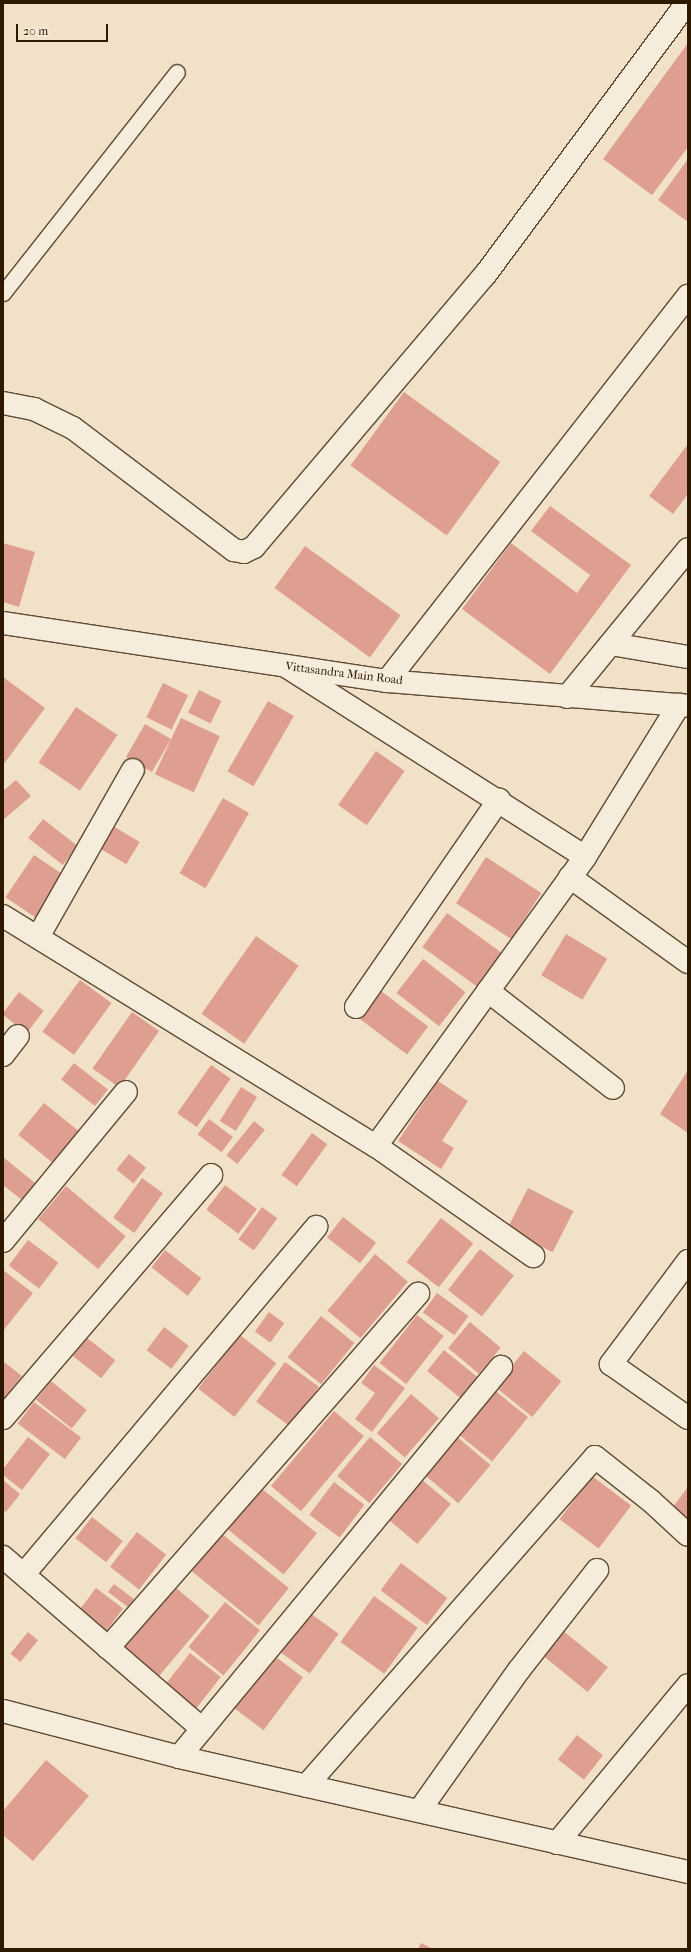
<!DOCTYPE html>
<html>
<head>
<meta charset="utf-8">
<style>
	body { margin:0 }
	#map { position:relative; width:691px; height:1952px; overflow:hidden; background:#f1e1c9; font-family:"IM FELL French Canon",serif }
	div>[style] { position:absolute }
	.building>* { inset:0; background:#df9f90; transform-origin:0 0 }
	.roads { filter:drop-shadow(1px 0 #5e4b32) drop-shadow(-1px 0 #5e4b32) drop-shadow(0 1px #5e4b32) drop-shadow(0 -1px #5e4b32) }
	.lane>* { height:15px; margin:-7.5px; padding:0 7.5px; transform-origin:7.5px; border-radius:7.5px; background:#f6ecdc }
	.street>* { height:22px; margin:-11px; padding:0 11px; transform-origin:11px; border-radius:11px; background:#f6ecdc }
	.secondary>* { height:22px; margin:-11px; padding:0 11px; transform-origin:11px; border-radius:11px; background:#f6ecdc }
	span { translate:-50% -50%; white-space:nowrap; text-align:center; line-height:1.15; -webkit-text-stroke:4px #f6ecdc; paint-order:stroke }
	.street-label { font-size:12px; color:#2d1900 }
	.frame { position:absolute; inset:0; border:4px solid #2d1900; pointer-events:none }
	.scale { position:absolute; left:16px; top:24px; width:92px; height:18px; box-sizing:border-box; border:2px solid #2d1900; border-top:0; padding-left:5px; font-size:12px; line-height:14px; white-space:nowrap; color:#2d1900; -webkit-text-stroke:3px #f6ecdc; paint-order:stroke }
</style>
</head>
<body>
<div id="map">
	<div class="building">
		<i style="clip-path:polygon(688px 43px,688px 147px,652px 195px,603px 159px)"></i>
		<i style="clip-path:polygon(688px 159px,688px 222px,658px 200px)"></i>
		<i style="left:404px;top:392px;width:119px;height:91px;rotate:36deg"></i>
		<i style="clip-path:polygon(688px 444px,688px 494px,673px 514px,649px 496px)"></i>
		<i style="clip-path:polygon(550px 506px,631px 565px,550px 674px,462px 609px,511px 543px,577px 593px,590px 575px,531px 531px)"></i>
		<i style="clip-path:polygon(3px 543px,35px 552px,19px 607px,3px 602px)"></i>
		<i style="left:305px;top:546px;width:118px;height:52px;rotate:36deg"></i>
		<i style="clip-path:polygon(3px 677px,45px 708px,3px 765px)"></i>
		<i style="left:163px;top:683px;width:28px;height:38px;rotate:26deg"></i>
		<i style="left:199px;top:690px;width:25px;height:25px;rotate:26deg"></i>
		<i style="left:268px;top:701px;width:30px;height:81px;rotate:30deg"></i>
		<i style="left:76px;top:707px;width:50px;height:67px;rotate:34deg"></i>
		<i style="left:181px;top:718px;width:43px;height:62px;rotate:25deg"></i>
		<i style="left:145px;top:724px;width:30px;height:38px;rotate:30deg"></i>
		<i style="left:376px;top:751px;width:35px;height:66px;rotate:35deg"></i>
		<i style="clip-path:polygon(16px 780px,31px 796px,3px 820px,3px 791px)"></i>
		<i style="left:223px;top:798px;width:30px;height:87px;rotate:30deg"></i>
		<i style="left:43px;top:819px;width:44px;height:24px;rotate:38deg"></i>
		<i style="left:108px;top:823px;width:37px;height:26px;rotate:31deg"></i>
		<i style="left:34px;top:855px;width:37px;height:51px;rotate:34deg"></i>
		<i style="left:486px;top:857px;width:66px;height:55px;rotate:33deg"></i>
		<i style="left:447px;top:913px;width:70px;height:42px;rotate:36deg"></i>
		<i style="left:566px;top:934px;width:48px;height:48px;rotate:31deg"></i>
		<i style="left:256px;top:936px;width:52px;height:95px;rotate:35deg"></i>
		<i style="left:423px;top:959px;width:54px;height:43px;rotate:38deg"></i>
		<i style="left:80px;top:980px;width:39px;height:64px;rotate:36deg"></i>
		<i style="left:381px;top:991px;width:59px;height:35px;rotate:37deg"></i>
		<i style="left:19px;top:992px;width:31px;height:28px;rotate:37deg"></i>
		<i style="left:132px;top:1012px;width:33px;height:69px;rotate:35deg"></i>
		<i style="left:74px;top:1063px;width:43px;height:21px;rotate:38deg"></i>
		<i style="left:211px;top:1065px;width:24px;height:59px;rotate:35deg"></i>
		<i style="clip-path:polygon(688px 1070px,688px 1133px,660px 1114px)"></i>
		<i style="clip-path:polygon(438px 1081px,468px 1101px,442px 1141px,454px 1148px,441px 1169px,398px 1141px)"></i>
		<i style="left:241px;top:1087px;width:19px;height:40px;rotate:32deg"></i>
		<i style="left:44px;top:1103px;width:45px;height:41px;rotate:39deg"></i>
		<i style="left:209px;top:1119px;width:30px;height:19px;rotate:37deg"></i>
		<i style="left:254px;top:1121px;width:14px;height:44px;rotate:39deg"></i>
		<i style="left:312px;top:1133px;width:19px;height:52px;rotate:36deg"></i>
		<i style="left:129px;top:1154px;width:22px;height:20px;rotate:39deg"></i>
		<i style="clip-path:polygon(3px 1157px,35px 1183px,22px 1200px,3px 1185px)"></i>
		<i style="left:142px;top:1178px;width:26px;height:49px;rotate:36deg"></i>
		<i style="left:225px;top:1185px;width:40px;height:31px;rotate:37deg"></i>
		<i style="left:66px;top:1186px;width:78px;height:43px;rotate:40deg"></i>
		<i style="left:528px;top:1188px;width:51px;height:46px;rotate:27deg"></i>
		<i style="left:262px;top:1207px;width:19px;height:40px;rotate:36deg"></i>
		<i style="left:343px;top:1217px;width:42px;height:26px;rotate:38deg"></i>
		<i style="left:441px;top:1218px;width:41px;height:56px;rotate:38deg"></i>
		<i style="left:28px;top:1240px;width:38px;height:32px;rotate:37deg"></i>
		<i style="left:480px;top:1249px;width:43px;height:52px;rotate:38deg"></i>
		<i style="left:165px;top:1250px;width:46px;height:22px;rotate:38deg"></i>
		<i style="left:375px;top:1254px;width:43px;height:74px;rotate:40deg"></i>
		<i style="clip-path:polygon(3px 1270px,33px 1293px,3px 1331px)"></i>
		<i style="left:437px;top:1293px;width:39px;height:24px;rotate:36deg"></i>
		<i style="left:269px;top:1312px;width:19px;height:24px;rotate:36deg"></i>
		<i style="left:417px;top:1315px;width:34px;height:61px;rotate:38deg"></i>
		<i style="left:321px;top:1316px;width:43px;height:53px;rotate:39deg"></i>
		<i style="left:470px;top:1322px;width:40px;height:34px;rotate:40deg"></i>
		<i style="left:164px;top:1327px;width:31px;height:29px;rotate:37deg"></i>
		<i style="left:240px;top:1335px;width:46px;height:68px;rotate:38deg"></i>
		<i style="left:87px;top:1338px;width:36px;height:23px;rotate:38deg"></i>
		<i style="left:444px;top:1350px;width:43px;height:27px;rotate:39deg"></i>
		<i style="left:524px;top:1351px;width:48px;height:46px;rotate:39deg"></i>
		<i style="clip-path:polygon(3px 1361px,22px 1376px,3px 1399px)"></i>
		<i style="left:285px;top:1362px;width:42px;height:49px;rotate:36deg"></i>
		<i style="clip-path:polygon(374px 1365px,405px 1388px,372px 1432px,355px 1419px,375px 1393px,361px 1383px)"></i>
		<i style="left:51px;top:1381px;width:46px;height:24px;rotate:39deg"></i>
		<i style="left:493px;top:1389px;width:45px;height:57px;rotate:39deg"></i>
		<i style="left:411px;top:1394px;width:37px;height:52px;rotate:41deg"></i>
		<i style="left:34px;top:1402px;width:59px;height:27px;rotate:37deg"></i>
		<i style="left:334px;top:1411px;width:39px;height:98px;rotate:40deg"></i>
		<i style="left:456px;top:1436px;width:45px;height:50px;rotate:40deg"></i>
		<i style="clip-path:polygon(28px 1437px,50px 1454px,22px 1490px,3px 1475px,3px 1469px)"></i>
		<i style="left:370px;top:1437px;width:42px;height:51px;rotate:40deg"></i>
		<i style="left:592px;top:1476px;width:49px;height:54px;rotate:37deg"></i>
		<i style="left:421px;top:1479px;width:39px;height:52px;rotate:40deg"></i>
		<i style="clip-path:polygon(3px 1480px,20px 1494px,6px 1512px,3px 1510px)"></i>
		<i style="left:334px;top:1482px;width:38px;height:41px;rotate:37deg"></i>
		<i style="clip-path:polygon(688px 1487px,688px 1527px,669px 1512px)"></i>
		<i style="left:261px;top:1488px;width:72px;height:53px;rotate:39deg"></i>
		<i style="left:92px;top:1517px;width:39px;height:27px;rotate:38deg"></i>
		<i style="left:137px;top:1532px;width:37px;height:44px;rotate:38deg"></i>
		<i style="left:222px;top:1534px;width:86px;height:48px;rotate:39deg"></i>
		<i style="left:401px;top:1563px;width:58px;height:34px;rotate:37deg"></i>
		<i style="left:114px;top:1584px;width:25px;height:10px;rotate:37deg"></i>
		<i style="left:175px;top:1587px;width:45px;height:82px;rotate:40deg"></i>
		<i style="left:96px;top:1588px;width:34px;height:28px;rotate:37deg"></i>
		<i style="left:374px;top:1596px;width:54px;height:57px;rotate:36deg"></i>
		<i style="left:225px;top:1602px;width:45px;height:58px;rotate:39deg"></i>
		<i style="left:303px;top:1608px;width:44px;height:49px;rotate:36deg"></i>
		<i style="left:562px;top:1630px;width:59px;height:32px;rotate:39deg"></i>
		<i style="left:28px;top:1632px;width:13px;height:28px;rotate:39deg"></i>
		<i style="left:190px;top:1653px;width:39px;height:46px;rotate:38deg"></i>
		<i style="left:272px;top:1654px;width:39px;height:66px;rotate:37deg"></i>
		<i style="left:577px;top:1735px;width:33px;height:31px;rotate:38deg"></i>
		<i style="clip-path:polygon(46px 1760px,89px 1796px,33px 1861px,3px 1835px,3px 1811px)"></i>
		<i style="clip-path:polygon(421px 1943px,433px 1949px,418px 1949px)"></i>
	</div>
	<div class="roads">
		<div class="lane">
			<i style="left:3px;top:293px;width:281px;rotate:-51.8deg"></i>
		</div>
		<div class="street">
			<i style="left:3px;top:403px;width:32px;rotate:11deg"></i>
			<i style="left:34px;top:409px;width:43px;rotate:26deg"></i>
			<i style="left:73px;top:428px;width:202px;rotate:37.2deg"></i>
			<i style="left:234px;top:550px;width:10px;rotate:11deg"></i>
			<i style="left:244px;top:552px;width:11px;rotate:-27deg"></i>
			<i style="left:254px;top:547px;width:357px;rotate:-49.7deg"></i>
			<i style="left:485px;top:275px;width:339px;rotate:-53.4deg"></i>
			<i style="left:611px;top:644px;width:78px;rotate:9.6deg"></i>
			<i style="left:287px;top:667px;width:353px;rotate:32.5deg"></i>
			<i style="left:387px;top:681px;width:489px;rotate:-52deg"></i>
			<i style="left:567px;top:697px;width:191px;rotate:-50.7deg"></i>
			<i style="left:570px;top:877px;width:145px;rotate:35.8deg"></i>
			<i style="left:3px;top:916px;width:438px;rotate:31.7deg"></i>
			<i style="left:376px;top:1146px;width:357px;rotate:-54.1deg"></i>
			<i style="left:585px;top:857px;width:179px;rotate:-58.3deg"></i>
			<i style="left:38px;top:937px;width:192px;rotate:-60.4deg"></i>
			<i style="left:488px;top:991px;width:158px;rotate:37.8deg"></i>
			<i style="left:356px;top:1007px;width:252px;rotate:-55.4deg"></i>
			<i style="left:3px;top:1055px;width:24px;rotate:-52deg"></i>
			<i style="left:376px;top:1146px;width:192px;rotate:35deg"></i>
			<i style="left:3px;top:1241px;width:193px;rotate:-50.5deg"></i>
			<i style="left:688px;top:1261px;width:129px;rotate:126.8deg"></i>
			<i style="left:611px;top:1364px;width:94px;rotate:35deg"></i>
			<i style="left:3px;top:1418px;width:320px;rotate:-49.4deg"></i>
			<i style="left:3px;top:1557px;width:263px;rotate:40.8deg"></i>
			<i style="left:24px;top:1574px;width:454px;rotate:-49.9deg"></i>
			<i style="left:108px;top:1648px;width:471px;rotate:-48.8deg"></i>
			<i style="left:179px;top:1757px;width:506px;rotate:-50.46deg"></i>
			<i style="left:306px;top:1786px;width:438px;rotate:-48.7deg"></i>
			<i style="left:595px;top:1457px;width:71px;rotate:38.2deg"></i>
			<i style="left:651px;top:1501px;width:50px;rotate:42.6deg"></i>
			<i style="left:419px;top:1811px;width:173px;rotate:-54.7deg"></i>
			<i style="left:519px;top:1670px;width:127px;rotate:-52deg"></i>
			<i style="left:557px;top:1843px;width:205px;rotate:-50.3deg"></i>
		</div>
		<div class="secondary">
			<i style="left:3px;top:623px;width:388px;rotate:8.6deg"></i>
			<i style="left:387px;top:681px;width:302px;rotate:4.7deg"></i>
			<i style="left:3px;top:1711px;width:182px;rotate:14.6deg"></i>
			<i style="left:179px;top:1757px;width:522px;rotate:12.73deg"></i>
		</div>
	</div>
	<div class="street-label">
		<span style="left:344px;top:674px;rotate:7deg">Vittasandra Main Road</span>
	</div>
	<div class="frame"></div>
	<div class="scale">20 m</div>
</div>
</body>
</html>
